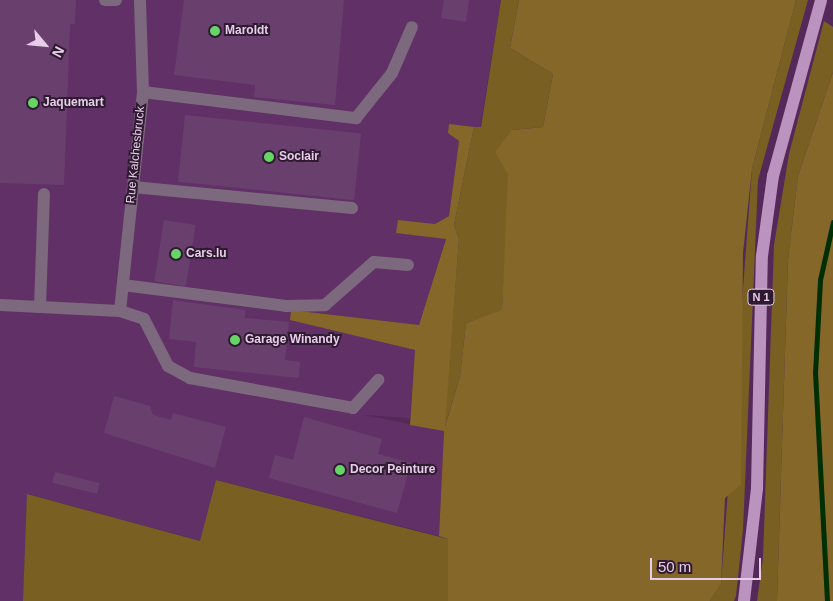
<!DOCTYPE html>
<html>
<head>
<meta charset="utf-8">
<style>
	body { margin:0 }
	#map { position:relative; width:833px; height:601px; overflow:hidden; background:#542959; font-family:Arial,sans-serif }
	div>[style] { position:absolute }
	.built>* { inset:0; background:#613066 }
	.green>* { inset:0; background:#7a5f23 }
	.forest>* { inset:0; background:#846729 }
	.stream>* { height:4.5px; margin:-2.25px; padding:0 2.25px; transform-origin:2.25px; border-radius:2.25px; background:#002f03 }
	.building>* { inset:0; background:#69406d; transform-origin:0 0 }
	.minor>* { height:12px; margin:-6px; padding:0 6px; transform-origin:6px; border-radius:6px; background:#7c697e }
	.major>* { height:12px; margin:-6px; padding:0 6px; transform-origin:6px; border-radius:6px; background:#ba94be }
	.dots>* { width:14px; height:14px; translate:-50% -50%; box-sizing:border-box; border:2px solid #2f1b31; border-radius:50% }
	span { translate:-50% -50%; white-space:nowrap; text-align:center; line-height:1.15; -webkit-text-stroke:4px #2f1b31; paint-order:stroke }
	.shield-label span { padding:1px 4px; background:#2f1b31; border:1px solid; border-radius:4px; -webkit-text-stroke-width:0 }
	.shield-label { font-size:11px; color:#e7cde9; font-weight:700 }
	.poi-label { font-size:12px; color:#e7cde9; font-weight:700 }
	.left { translate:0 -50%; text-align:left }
	.street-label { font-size:12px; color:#e7cde9 }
	.north { position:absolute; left:20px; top:20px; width:50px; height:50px; -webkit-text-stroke:4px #2f1b31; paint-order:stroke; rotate:118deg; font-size:14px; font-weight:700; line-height:20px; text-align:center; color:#e7cde9 }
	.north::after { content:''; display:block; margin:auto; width:18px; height:22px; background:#e7cde9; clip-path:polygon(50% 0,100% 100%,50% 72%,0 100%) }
	.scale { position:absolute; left:650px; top:558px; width:111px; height:22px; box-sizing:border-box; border:2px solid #e7cde9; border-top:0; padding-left:6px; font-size:15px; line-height:18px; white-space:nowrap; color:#e7cde9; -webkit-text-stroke:4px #2f1b31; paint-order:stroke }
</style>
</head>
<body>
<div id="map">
	<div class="built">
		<i style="clip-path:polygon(0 0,501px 0,480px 128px,459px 141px,449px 216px,435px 224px,398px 221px,397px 233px,446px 238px,419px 325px,291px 310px,290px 319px,415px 350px,410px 418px,364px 415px,444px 431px,439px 536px,217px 480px,201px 541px,28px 494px,23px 601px,0 601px)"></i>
	</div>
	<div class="green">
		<i style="clip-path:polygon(501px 0,519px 0,510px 48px,553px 74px,543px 127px,512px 130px,502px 311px,466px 323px,460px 376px,444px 430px,459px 239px,454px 225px,474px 127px,481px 127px)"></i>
		<i style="clip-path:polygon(796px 0,808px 0,758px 180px,743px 530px,736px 596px,734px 601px,710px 601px,721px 584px,752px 169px)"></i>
		<i style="clip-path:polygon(824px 21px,833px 27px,833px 72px,798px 176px,788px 259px,777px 601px,757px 601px,763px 558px,774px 245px,789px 154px)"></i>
		<i style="clip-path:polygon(216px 480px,448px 539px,448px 601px,23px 601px,27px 494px,200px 541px)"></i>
	</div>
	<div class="forest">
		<i style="clip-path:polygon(519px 0,796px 0,752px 169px,743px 253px,741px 484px,725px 498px,721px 584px,710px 601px,448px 601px,448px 539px,439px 536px,444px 431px,410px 425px,415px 350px,290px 320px,291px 310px,419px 325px,446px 239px,396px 233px,398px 220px,435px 224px,449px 216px,459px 141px,448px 133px,449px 124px,474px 127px,454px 225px,459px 239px,445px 427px,460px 376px,466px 323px,502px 310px,508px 174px,495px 152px,512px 130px,543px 127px,553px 74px,510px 48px)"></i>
		<i style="clip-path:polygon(833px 72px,833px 601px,777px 601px,788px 259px,798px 176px)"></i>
	</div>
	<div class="stream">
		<i style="left:827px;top:601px;width:228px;rotate:-93deg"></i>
		<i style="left:815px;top:373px;width:93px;rotate:-86.9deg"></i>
		<i style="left:820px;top:280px;width:59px;rotate:-77.4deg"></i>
	</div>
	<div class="building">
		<i style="clip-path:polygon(0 0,76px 0,75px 24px,70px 24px,64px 185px,0 183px)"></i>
		<i style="clip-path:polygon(184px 0,344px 0,335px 105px,254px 97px,255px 85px,174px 75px)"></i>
		<i style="clip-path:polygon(444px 0,469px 0,466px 22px,441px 18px)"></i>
		<i style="left:185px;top:115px;width:177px;height:67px;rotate:6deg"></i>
		<i style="left:164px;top:220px;width:32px;height:62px;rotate:9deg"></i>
		<i style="clip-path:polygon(173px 300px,245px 310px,245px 318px,289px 322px,285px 360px,300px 362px,299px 378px,194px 367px,196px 342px,169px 339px)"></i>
		<i style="clip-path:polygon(114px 396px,150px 406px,153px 415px,171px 420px,173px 413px,226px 427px,215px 468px,104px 433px)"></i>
		<i style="clip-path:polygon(304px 417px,382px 439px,378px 454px,411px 463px,397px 513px,269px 478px,275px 455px,293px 460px)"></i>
		<i style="left:55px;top:472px;width:46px;height:11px;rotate:14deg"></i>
	</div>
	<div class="minor">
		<i style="left:105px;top:0;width:11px"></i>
		<i style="left:143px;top:92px;width:215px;rotate:7deg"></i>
		<i style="left:356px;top:118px;width:58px;rotate:-51.3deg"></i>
		<i style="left:392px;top:73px;width:50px;rotate:-66.5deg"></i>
		<i style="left:133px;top:187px;width:220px;rotate:5.5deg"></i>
		<i style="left:123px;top:285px;width:164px;rotate:7.3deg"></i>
		<i style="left:286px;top:306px;width:39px;rotate:-1deg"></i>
		<i style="left:325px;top:305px;width:65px;rotate:-41.3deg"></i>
		<i style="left:374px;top:262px;width:34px;rotate:5deg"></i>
		<i style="left:0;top:305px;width:120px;rotate:2.9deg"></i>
		<i style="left:120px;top:311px;width:25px;rotate:18deg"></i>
		<i style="left:144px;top:319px;width:53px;rotate:62.9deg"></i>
		<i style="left:168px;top:366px;width:25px;rotate:29deg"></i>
		<i style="left:190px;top:378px;width:166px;rotate:10.4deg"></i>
		<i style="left:353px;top:408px;width:38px;rotate:-48deg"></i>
		<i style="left:40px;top:307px;width:113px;rotate:-88deg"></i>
		<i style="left:120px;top:311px;width:220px;rotate:-84deg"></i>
		<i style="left:143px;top:92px;width:92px;rotate:-91.9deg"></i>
	</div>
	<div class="major">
		<i style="left:744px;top:601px;width:114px;rotate:-83.4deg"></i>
		<i style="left:757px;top:488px;width:232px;rotate:-88.8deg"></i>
		<i style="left:762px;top:256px;width:81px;rotate:-82.2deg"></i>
		<i style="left:773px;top:176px;width:182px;rotate:-74.7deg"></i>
	</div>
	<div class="dots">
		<i style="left:215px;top:31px;background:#66d466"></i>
		<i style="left:33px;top:103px;background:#66d466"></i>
		<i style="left:269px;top:157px;background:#66d466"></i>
		<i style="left:176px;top:254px;background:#66d466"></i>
		<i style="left:235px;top:340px;background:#66d466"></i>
		<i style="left:340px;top:470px;background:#66d466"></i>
	</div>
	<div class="shield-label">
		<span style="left:761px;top:297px">N 1</span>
	</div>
	<div class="poi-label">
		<span class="left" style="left:225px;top:31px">Maroldt</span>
		<span class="left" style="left:43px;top:103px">Jaquemart</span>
		<span class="left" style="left:279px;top:157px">Soclair</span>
		<span class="left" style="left:186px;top:254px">Cars.lu</span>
		<span class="left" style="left:245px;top:340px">Garage Winandy</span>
		<span class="left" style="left:350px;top:470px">Decor Peinture</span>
	</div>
	<div class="street-label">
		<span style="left:136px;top:155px;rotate:-84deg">Rue Kalchesbruck</span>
	</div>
	<div class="north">N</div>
	<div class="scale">50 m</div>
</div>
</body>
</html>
